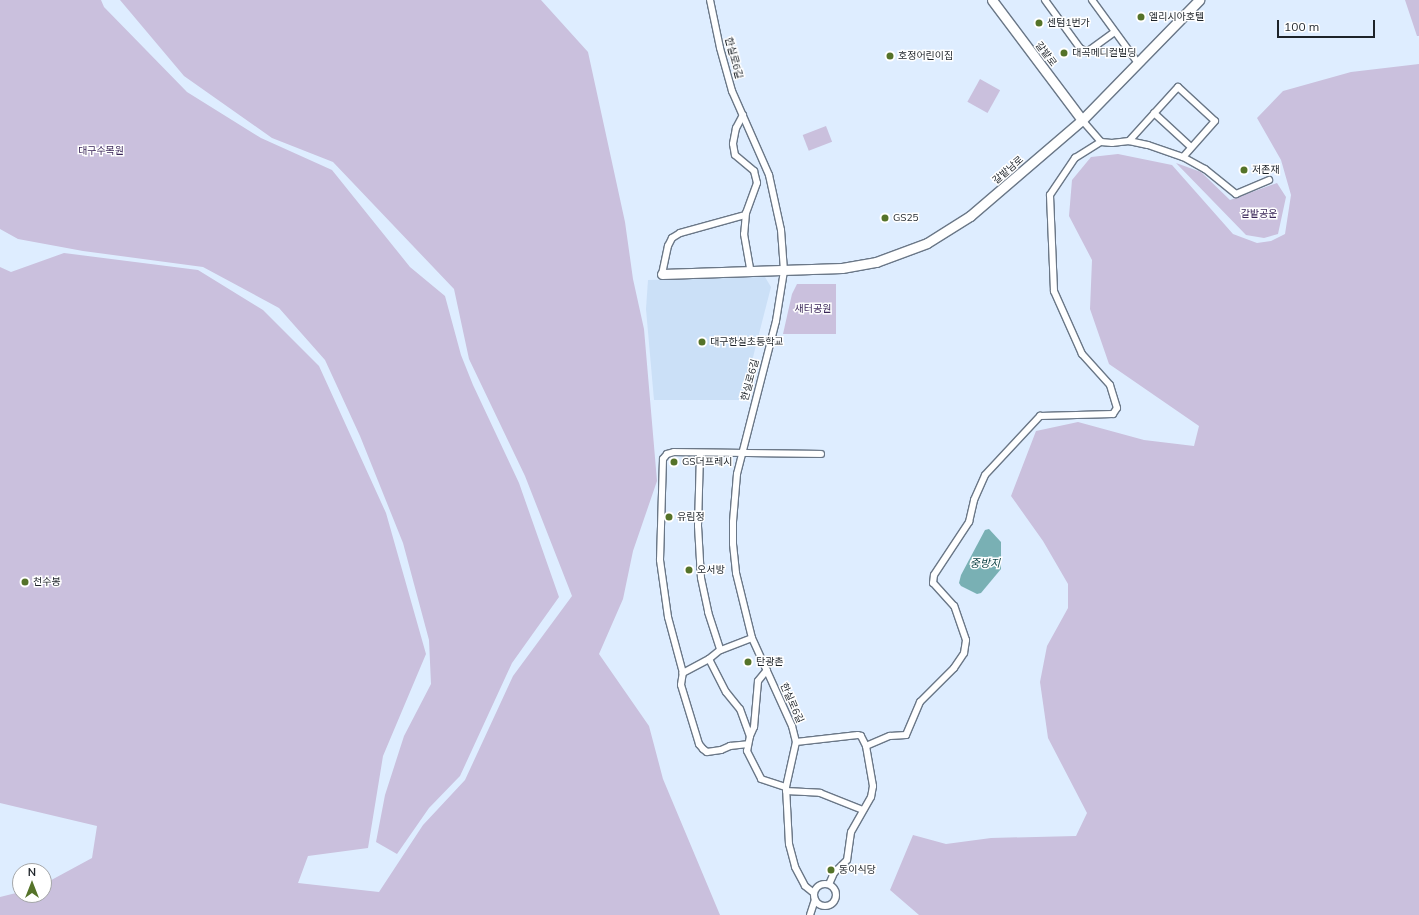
<!DOCTYPE html>
<html>
<head>
<meta charset="utf-8">
<style>
	body { margin:0 }
	#map { position:relative; width:1419px; height:915px; overflow:hidden; background:#deedff; font-family:Mulish,"Noto Sans KR",sans-serif }
	div>[style] { position:absolute }
	.built>* { inset:0; background:#cbe0f7 }
	.green>* { inset:0; background:#cac0dd; transform-origin:0 0 }
	.water>* { inset:0; background:#79b0b4 }
	.roads { filter:drop-shadow(1px 0 #6a7787) drop-shadow(-1px 0 #6a7787) drop-shadow(0 1px #6a7787) drop-shadow(0 -1px #6a7787) }
	.street>* { height:6px; margin:-3px; padding:0 3px; transform-origin:3px; border-radius:3px; background:#fff }
	.street>.ring { margin:-3px; padding:0; box-sizing:content-box; background:none; border:6px solid #fff; border-radius:50% }
	.secondary>* { height:9px; margin:-4.5px; padding:0 4.5px; transform-origin:4.5px; border-radius:4.5px; background:#fff }
	.dots>* { width:11px; height:11px; translate:-50% -50%; box-sizing:border-box; border:2px solid #fff; border-radius:50% }
	span { translate:-50% -50%; white-space:nowrap; text-align:center; line-height:1.15; -webkit-text-stroke:3px #fff; paint-order:stroke }
	.poi-label { font-size:10px; color:#1d2329 }
	.left { translate:0 -50%; text-align:left }
	.street-label { font-size:10px; color:#1d2329 }
	.park-label { font-size:10px; color:#3a2658 }
	.water-label { font-size:11px; color:#0a3f42; font-style:italic }
	.north { position:absolute; left:12px; top:863px; width:40px; height:40px; box-sizing:border-box; background:#fff; border:1px solid #a5a7a9; border-radius:50%; rotate:0deg; font-size:11px; font-weight:700; line-height:16px; text-align:center; color:#1d2329 }
	.north::after { content:''; display:block; margin:auto; width:14px; height:18px; background:#557329; clip-path:polygon(50% 0,100% 100%,50% 72%,0 100%) }
	.scale { position:absolute; left:1277px; top:20px; width:98px; height:18px; box-sizing:border-box; border:2px solid #1d2329; border-top:0; padding-left:5px; font-size:12px; line-height:14px; white-space:nowrap; color:#1d2329; -webkit-text-stroke:3px #fff; paint-order:stroke }
</style>
</head>
<body>
<div id="map">
	<div class="built">
		<i style="clip-path:polygon(765px 277px,771px 287px,742px 400px,654px 400px,646px 309px,648px 280px)"></i>
	</div>
	<div class="green">
		<i style="clip-path:polygon(0 0,101px 0,104px 7px,187px 92px,261px 138px,332px 170px,410px 267px,445px 296px,461px 355px,473px 385px,519px 483px,559px 597px,512px 663px,460px 776px,429px 808px,397px 854px,376px 842px,385px 795px,404px 736px,431px 684px,429px 640px,403px 543px,360px 436px,325px 360px,279px 308px,203px 267px,83px 251px,18px 239px,0 229px)"></i>
		<i style="clip-path:polygon(120px 0,541px 0,588px 52px,625px 222px,633px 279px,644px 329px,657px 481px,633px 551px,623px 599px,599px 654px,649px 726px,663px 779px,720px 915px,0 915px,0 897px,20px 892px,20px 895px,44px 895px,44px 884px,92px 858px,97px 826px,0 803px,0 267px,11px 272px,64px 253px,198px 270px,263px 310px,319px 366px,386px 513px,426px 654px,383px 756px,368px 848px,308px 856px,298px 883px,379px 892px,423px 825px,465px 780px,513px 676px,572px 596px,525px 476px,469px 359px,454px 289px,333px 162px,272px 138px,184px 76px)"></i>
		<i style="clip-path:polygon(1405px 0,1419px 0,1419px 36px,1417px 36px)"></i>
		<i style="clip-path:polygon(1419px 64px,1419px 915px,919px 915px,890px 890px,913px 835px,946px 844px,991px 838px,1076px 836px,1087px 813px,1048px 738px,1040px 682px,1047px 646px,1068px 608px,1068px 584px,1043px 541px,1011px 496px,1036px 431px,1078px 422px,1144px 440px,1194px 446px,1199px 426px,1109px 364px,1090px 309px,1092px 260px,1069px 216px,1072px 180px,1091px 157px,1118px 154px,1172px 165px,1233px 234px,1257px 243px,1271px 241px,1285px 234px,1291px 195px,1281px 160px,1257px 118px,1283px 91px,1351px 72px)"></i>
		<i style="left:980px;top:79px;width:23px;height:26px;rotate:29deg"></i>
		<i style="left:826px;top:126px;width:17px;height:25px;rotate:69deg"></i>
		<i style="clip-path:polygon(1176px 163px,1201px 172px,1230px 200px,1277px 183px,1286px 197px,1278px 234px,1264px 238px,1246px 235px)"></i>
		<i style="clip-path:polygon(797px 284px,836px 284px,836px 334px,783px 334px,792px 294px)"></i>
	</div>
	<div class="water">
		<i style="clip-path:polygon(989px 529px,1001px 542px,1001px 569px,981px 593px,977px 594px,961px 586px,959px 583px,961px 575px,985px 530px)"></i>
	</div>
	<div class="roads">
		<div class="street">
			<i style="left:710px;top:0;width:49px;rotate:78.2deg"></i>
			<i style="left:720px;top:48px;width:45px;rotate:74.4deg"></i>
			<i style="left:732px;top:91px;width:92px;rotate:66.2deg"></i>
			<i style="left:769px;top:175px;width:56px;rotate:77.7deg"></i>
			<i style="left:781px;top:230px;width:41px;rotate:85.8deg"></i>
			<i style="left:784px;top:271px;width:51px;rotate:99.1deg"></i>
			<i style="left:776px;top:321px;width:158px;rotate:104.3deg"></i>
			<i style="left:737px;top:474px;width:48px;rotate:94.8deg"></i>
			<i style="left:733px;top:522px;width:22px;rotate:90deg"></i>
			<i style="left:733px;top:544px;width:29px;rotate:84deg"></i>
			<i style="left:736px;top:573px;width:67px;rotate:76.2deg"></i>
			<i style="left:752px;top:638px;width:97px;rotate:65.6deg"></i>
			<i style="left:792px;top:726px;width:16px;rotate:76deg"></i>
			<i style="left:796px;top:742px;width:46px;rotate:102.5deg"></i>
			<i style="left:786px;top:787px;width:57px;rotate:87deg"></i>
			<i style="left:789px;top:844px;width:24px;rotate:75deg"></i>
			<i style="left:795px;top:867px;width:21px;rotate:62deg"></i>
			<i style="left:805px;top:886px;width:11px;rotate:38deg"></i>
			<i style="left:1045px;top:0;width:59px;rotate:53.9deg"></i>
			<i style="left:1080px;top:48px;width:8px;rotate:30deg"></i>
			<i style="left:1087px;top:52px;width:34px;rotate:-36deg"></i>
			<i style="left:1092px;top:0;width:78px;rotate:53.9deg"></i>
			<i style="left:1154px;top:113px;width:50px;rotate:42.6deg"></i>
			<i style="left:743px;top:115px;width:15px;rotate:118deg"></i>
			<i style="left:736px;top:128px;width:16px;rotate:101deg"></i>
			<i style="left:733px;top:144px;width:11px;rotate:80deg"></i>
			<i style="left:735px;top:155px;width:25px;rotate:40deg"></i>
			<i style="left:754px;top:171px;width:12px;rotate:76deg"></i>
			<i style="left:757px;top:183px;width:32px;rotate:110deg"></i>
			<i style="left:746px;top:213px;width:21px;rotate:95deg"></i>
			<i style="left:744px;top:234px;width:39px;rotate:80deg"></i>
			<i style="left:1082px;top:120px;width:29px;rotate:49deg"></i>
			<i style="left:1101px;top:142px;width:11px;rotate:5deg"></i>
			<i style="left:1112px;top:143px;width:17px;rotate:-7deg"></i>
			<i style="left:1129px;top:141px;width:19px;rotate:12deg"></i>
			<i style="left:1148px;top:145px;width:37px;rotate:19deg"></i>
			<i style="left:1183px;top:157px;width:25px;rotate:29deg"></i>
			<i style="left:1205px;top:169px;width:40px;rotate:39deg"></i>
			<i style="left:1236px;top:194px;width:36px;rotate:-23deg"></i>
			<i style="left:1129px;top:141px;width:73px;rotate:-47.8deg"></i>
			<i style="left:1178px;top:87px;width:50px;rotate:42.6deg"></i>
			<i style="left:1215px;top:121px;width:48px;rotate:131.6deg"></i>
			<i style="left:662px;top:274px;width:29px;rotate:-78deg"></i>
			<i style="left:668px;top:246px;width:9px;rotate:-63deg"></i>
			<i style="left:672px;top:238px;width:9px;rotate:-32deg"></i>
			<i style="left:680px;top:233px;width:67px;rotate:-15.5deg"></i>
			<i style="left:700px;top:454px;width:72px;rotate:91.6deg"></i>
			<i style="left:698px;top:526px;width:52px;rotate:86.7deg"></i>
			<i style="left:701px;top:578px;width:35px;rotate:78deg"></i>
			<i style="left:708px;top:612px;width:40px;rotate:72deg"></i>
			<i style="left:752px;top:638px;width:34px;rotate:159deg"></i>
			<i style="left:720px;top:650px;width:14px;rotate:141deg"></i>
			<i style="left:709px;top:659px;width:30px;rotate:152deg"></i>
			<i style="left:683px;top:673px;width:58px;rotate:-105deg"></i>
			<i style="left:668px;top:617px;width:58px;rotate:-98deg"></i>
			<i style="left:660px;top:560px;width:101px;rotate:-88.3deg"></i>
			<i style="left:663px;top:459px;width:6px;rotate:-51deg"></i>
			<i style="left:667px;top:454px;width:7px;rotate:-16deg"></i>
			<i style="left:674px;top:452px;width:147px;rotate:0.8deg"></i>
			<i style="left:709px;top:659px;width:37px;rotate:63deg"></i>
			<i style="left:726px;top:692px;width:22px;rotate:51deg"></i>
			<i style="left:740px;top:709px;width:29px;rotate:70deg"></i>
			<i style="left:750px;top:736px;width:15px;rotate:101deg"></i>
			<i style="left:747px;top:751px;width:31px;rotate:63deg"></i>
			<i style="left:761px;top:779px;width:26px;rotate:18deg"></i>
			<i style="left:683px;top:672px;width:13px;rotate:99deg"></i>
			<i style="left:681px;top:685px;width:62px;rotate:73deg"></i>
			<i style="left:699px;top:744px;width:6px;rotate:51deg"></i>
			<i style="left:703px;top:749px;width:5px;rotate:37deg"></i>
			<i style="left:707px;top:752px;width:14px;rotate:-8deg"></i>
			<i style="left:721px;top:750px;width:10px;rotate:-24deg"></i>
			<i style="left:730px;top:746px;width:18px;rotate:-6deg"></i>
			<i style="left:750px;top:736px;width:10px;rotate:-66deg"></i>
			<i style="left:754px;top:727px;width:46px;rotate:-85deg"></i>
			<i style="left:758px;top:681px;width:14px;rotate:-51deg"></i>
			<i style="left:796px;top:742px;width:62px;rotate:-6.4deg"></i>
			<i style="left:858px;top:735px;width:3px;rotate:18deg"></i>
			<i style="left:861px;top:736px;width:11px;rotate:63deg"></i>
			<i style="left:866px;top:746px;width:41px;rotate:80.1deg"></i>
			<i style="left:873px;top:786px;width:11px;rotate:100deg"></i>
			<i style="left:871px;top:797px;width:40px;rotate:119.7deg"></i>
			<i style="left:851px;top:832px;width:28px;rotate:98deg"></i>
			<i style="left:847px;top:860px;width:18px;rotate:135deg"></i>
			<i style="left:834px;top:873px;width:12px;rotate:114deg"></i>
			<i style="left:866px;top:746px;width:26px;rotate:-23deg"></i>
			<i style="left:890px;top:736px;width:16px;rotate:-4deg"></i>
			<i style="left:906px;top:735px;width:36px;rotate:-67deg"></i>
			<i style="left:920px;top:702px;width:48px;rotate:-45deg"></i>
			<i style="left:954px;top:668px;width:18px;rotate:-56deg"></i>
			<i style="left:964px;top:653px;width:13px;rotate:-81deg"></i>
			<i style="left:966px;top:640px;width:36px;rotate:-109deg"></i>
			<i style="left:954px;top:606px;width:31px;rotate:-132deg"></i>
			<i style="left:933px;top:583px;width:8px;rotate:-83deg"></i>
			<i style="left:934px;top:575px;width:64px;rotate:-56.6deg"></i>
			<i style="left:969px;top:522px;width:23px;rotate:-77deg"></i>
			<i style="left:974px;top:500px;width:27px;rotate:-66deg"></i>
			<i style="left:985px;top:475px;width:81px;rotate:-47deg"></i>
			<i style="left:1040px;top:416px;width:73px;rotate:-1.6deg"></i>
			<i style="left:1113px;top:414px;width:7px;rotate:-56deg"></i>
			<i style="left:1117px;top:408px;width:24px;rotate:-107deg"></i>
			<i style="left:1110px;top:385px;width:42px;rotate:-132.1deg"></i>
			<i style="left:1082px;top:354px;width:69px;rotate:-114deg"></i>
			<i style="left:1054px;top:291px;width:96px;rotate:-92.4deg"></i>
			<i style="left:1050px;top:195px;width:45px;rotate:-56deg"></i>
			<i style="left:1075px;top:158px;width:31px;rotate:-32deg"></i>
			<i style="left:786px;top:791px;width:34px;rotate:3deg"></i>
			<i style="left:820px;top:793px;width:46px;rotate:21.6deg"></i>
			<i class="ring" style="left:814px;top:884px;width:16px;height:16px"></i>
			<i style="left:810px;top:915px;width:16px;rotate:-72deg"></i>
		</div>
		<div class="secondary">
			<i style="left:992px;top:0;width:150px;rotate:53.1deg"></i>
			<i style="left:662px;top:274px;width:180px;rotate:-1.9deg"></i>
			<i style="left:842px;top:268px;width:35px;rotate:-10deg"></i>
			<i style="left:876px;top:262px;width:54px;rotate:-20.4deg"></i>
			<i style="left:927px;top:243px;width:51px;rotate:-32.1deg"></i>
			<i style="left:970px;top:216px;width:148px;rotate:-40.6deg"></i>
			<i style="left:1082px;top:120px;width:168px;rotate:-45.7deg"></i>
		</div>
	</div>
	<div class="dots">
		<i style="left:1141px;top:17px;background:#557329"></i>
		<i style="left:1039px;top:23px;background:#557329"></i>
		<i style="left:1064px;top:53px;background:#557329"></i>
		<i style="left:890px;top:56px;background:#557329"></i>
		<i style="left:1244px;top:170px;background:#557329"></i>
		<i style="left:885px;top:218px;background:#557329"></i>
		<i style="left:702px;top:342px;background:#557329"></i>
		<i style="left:674px;top:462px;background:#557329"></i>
		<i style="left:669px;top:517px;background:#557329"></i>
		<i style="left:689px;top:570px;background:#557329"></i>
		<i style="left:25px;top:582px;background:#557329"></i>
		<i style="left:748px;top:662px;background:#557329"></i>
		<i style="left:831px;top:870px;background:#557329"></i>
	</div>
	<div class="poi-label">
		<span class="left" style="left:1149px;top:17px">엘리시아호텔</span>
		<span class="left" style="left:1047px;top:23px">센텀1번가</span>
		<span class="left" style="left:1072px;top:53px">대곡메디컬빌딩</span>
		<span class="left" style="left:898px;top:56px">호정어린이집</span>
		<span class="left" style="left:1252px;top:170px">저존재</span>
		<span class="left" style="left:893px;top:218px">GS25</span>
		<span class="left" style="left:710px;top:342px">대구한실초등학교</span>
		<span class="left" style="left:682px;top:462px">GS더프레시</span>
		<span class="left" style="left:677px;top:517px">유림정</span>
		<span class="left" style="left:697px;top:570px">오서방</span>
		<span class="left" style="left:33px;top:582px">천수봉</span>
		<span class="left" style="left:756px;top:662px">탄광촌</span>
		<span class="left" style="left:839px;top:870px">동이식당</span>
	</div>
	<div class="street-label">
		<span style="left:1046px;top:54px;rotate:53deg">갈밭로</span>
		<span style="left:734px;top:58px;rotate:75deg">한실로6길</span>
		<span style="left:1008px;top:170px;rotate:-41deg">갈밭남로</span>
		<span style="left:750px;top:380px;rotate:-75deg">한실로6길</span>
		<span style="left:792px;top:703px;rotate:66deg">한실로6길</span>
	</div>
	<div class="park-label">
		<span style="left:101px;top:151px">대구수목원</span>
		<span style="left:1259px;top:214px">갈밭공운</span>
		<span style="left:813px;top:309px">새터공원</span>
	</div>
	<div class="water-label">
		<span style="left:985px;top:563px">중방지</span>
	</div>
	<div class="north">N</div>
	<div class="scale">100 m</div>
</div>
</body>
</html>
